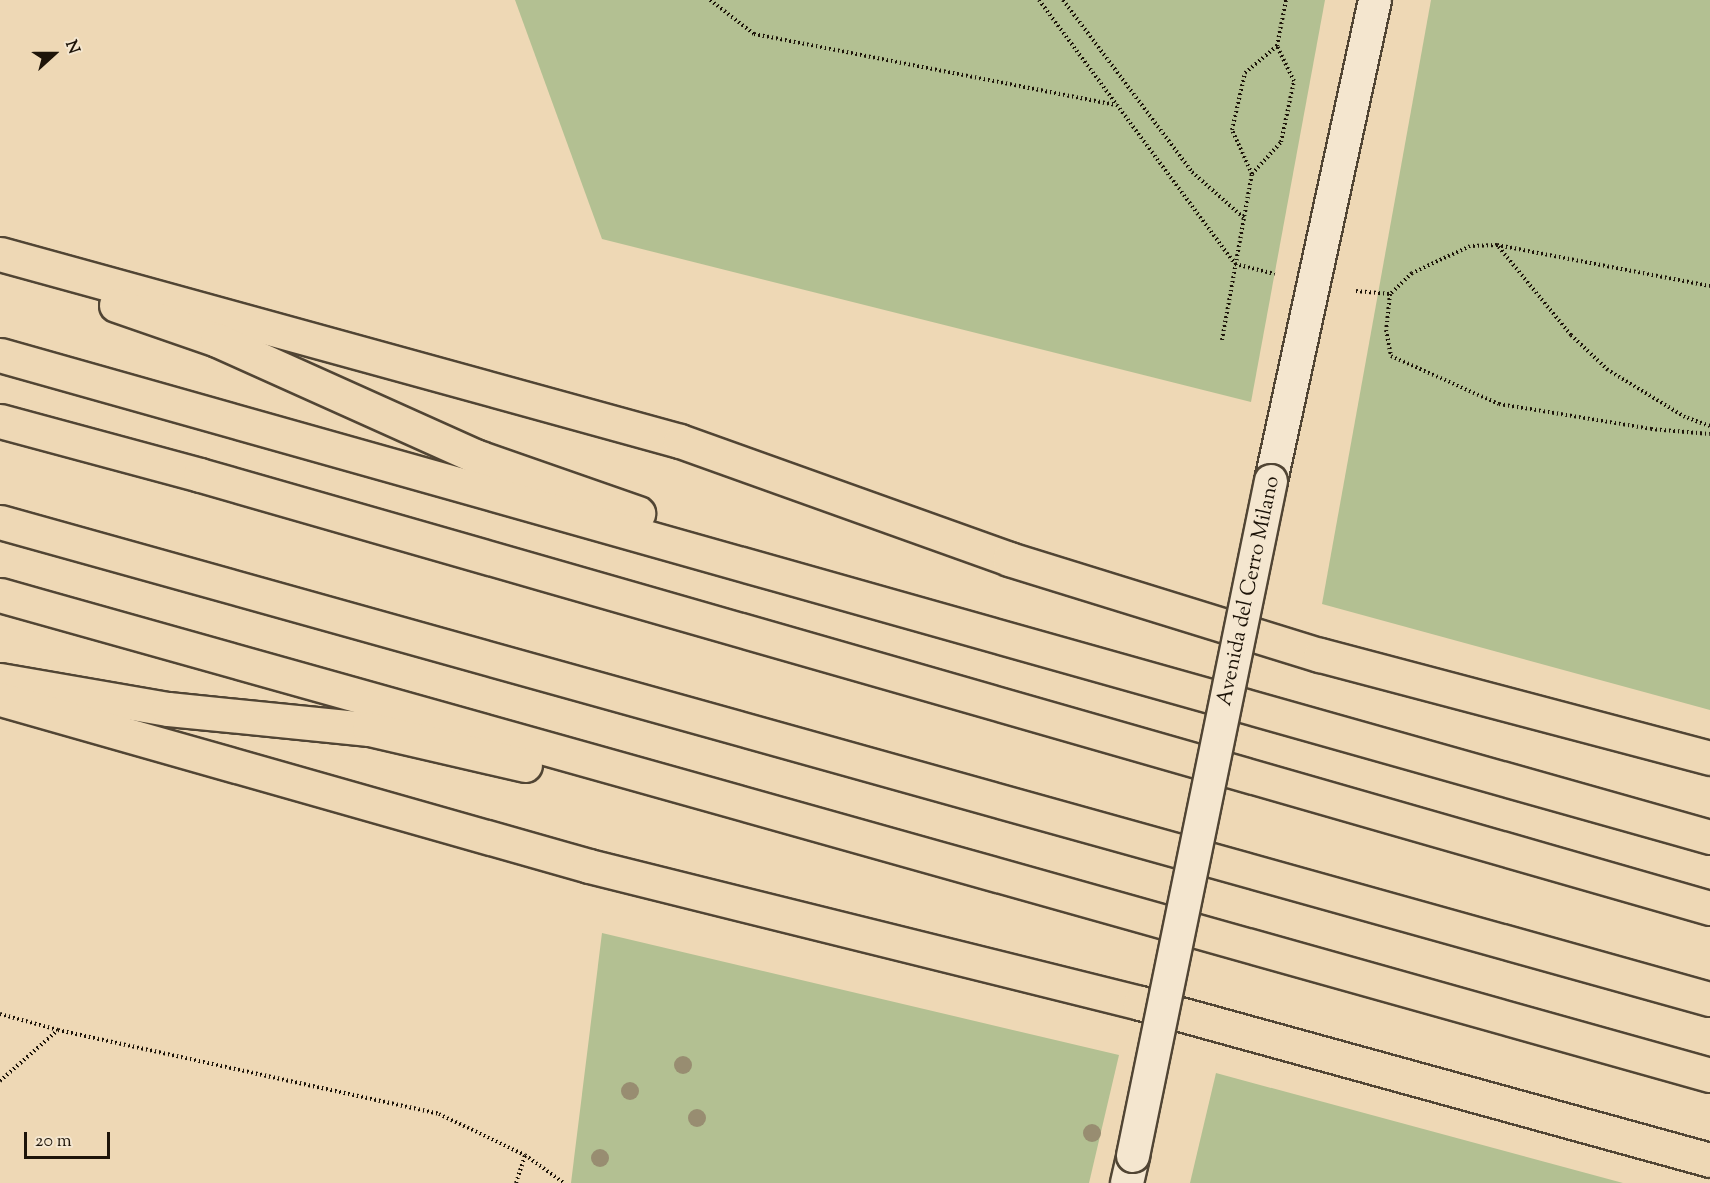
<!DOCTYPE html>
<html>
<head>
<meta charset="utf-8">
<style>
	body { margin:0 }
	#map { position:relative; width:1710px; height:1183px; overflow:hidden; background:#eed8b5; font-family:"Sorts Mill Goudy",serif }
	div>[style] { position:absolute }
	.green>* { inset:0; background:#b3c092 }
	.path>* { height:4px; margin-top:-2px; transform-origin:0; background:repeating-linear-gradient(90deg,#1d1409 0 1.5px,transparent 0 4.5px) }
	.roads { filter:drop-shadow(2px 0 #514534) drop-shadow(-2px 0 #514534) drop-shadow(0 2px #514534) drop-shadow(0 -2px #514534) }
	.street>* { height:32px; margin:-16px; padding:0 16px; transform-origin:16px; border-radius:16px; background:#f4e6cf }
	.highway>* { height:33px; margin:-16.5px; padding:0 16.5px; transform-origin:16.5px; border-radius:16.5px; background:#eed8b5 }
	.bridges { filter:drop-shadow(2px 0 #514534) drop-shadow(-2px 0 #514534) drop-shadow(0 2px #514534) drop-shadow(0 -2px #514534) }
	.street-bridge>* { height:32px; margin:-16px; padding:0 16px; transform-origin:16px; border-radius:16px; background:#f4e6cf }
	.trees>* { width:18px; height:18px; margin:-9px; border-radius:50%; background:#988d71 }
	span { translate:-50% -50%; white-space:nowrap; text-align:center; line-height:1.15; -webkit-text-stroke:4.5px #f4e6cf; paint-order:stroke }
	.street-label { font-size:21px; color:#1d1409 }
	.north { position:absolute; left:24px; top:24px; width:60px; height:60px; -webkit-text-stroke:4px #f4e6cf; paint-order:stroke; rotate:69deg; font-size:16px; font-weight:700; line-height:24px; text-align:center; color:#1d1409 }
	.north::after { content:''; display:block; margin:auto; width:21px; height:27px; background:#1d1409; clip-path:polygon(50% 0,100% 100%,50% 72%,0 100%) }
	.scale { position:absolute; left:24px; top:1132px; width:86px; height:27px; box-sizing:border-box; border:3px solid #1d1409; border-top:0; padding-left:8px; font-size:18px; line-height:21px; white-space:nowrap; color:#1d1409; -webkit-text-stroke:4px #f4e6cf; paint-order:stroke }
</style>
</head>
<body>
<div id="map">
	<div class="green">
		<i style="clip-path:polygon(515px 0,1325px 0,1251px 402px,602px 239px)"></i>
		<i style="clip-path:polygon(1431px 0,1710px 0,1710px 710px,1322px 604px)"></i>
		<i style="clip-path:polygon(602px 933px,1119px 1055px,1089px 1183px,571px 1183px)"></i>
		<i style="clip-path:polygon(1216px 1073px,1623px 1183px,1190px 1183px)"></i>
	</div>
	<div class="path">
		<i style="left:710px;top:0;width:56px;rotate:37.7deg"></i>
		<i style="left:754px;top:34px;width:369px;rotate:11.1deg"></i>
		<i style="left:1039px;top:0;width:329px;rotate:53.4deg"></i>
		<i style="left:1235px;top:264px;width:41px;rotate:14deg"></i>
		<i style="left:1063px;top:0;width:215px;rotate:53.1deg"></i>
		<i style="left:1192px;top:172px;width:69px;rotate:41.5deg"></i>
		<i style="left:1252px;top:174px;width:43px;rotate:-47.8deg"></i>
		<i style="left:1281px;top:142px;width:62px;rotate:-78deg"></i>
		<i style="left:1294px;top:81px;width:39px;rotate:-116deg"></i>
		<i style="left:1497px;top:245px;width:217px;rotate:10.9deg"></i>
		<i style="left:1356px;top:291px;width:34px;rotate:5deg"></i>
		<i style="left:1222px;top:340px;width:169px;rotate:-79.8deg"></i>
		<i style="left:1252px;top:174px;width:48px;rotate:-114.4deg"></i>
		<i style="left:1232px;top:130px;width:58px;rotate:-77.2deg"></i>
		<i style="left:1245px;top:73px;width:42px;rotate:-40.2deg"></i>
		<i style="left:1277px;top:46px;width:47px;rotate:-78.9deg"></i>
		<i style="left:1710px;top:426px;width:27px;rotate:-160deg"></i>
		<i style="left:1685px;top:417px;width:90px;rotate:-148.6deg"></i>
		<i style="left:1608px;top:370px;width:51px;rotate:-136.6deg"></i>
		<i style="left:1571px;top:335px;width:117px;rotate:-129.4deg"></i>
		<i style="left:1497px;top:245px;width:27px;rotate:178deg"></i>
		<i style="left:1470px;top:246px;width:64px;rotate:155deg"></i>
		<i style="left:1412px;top:273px;width:30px;rotate:136deg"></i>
		<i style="left:1390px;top:294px;width:36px;rotate:96deg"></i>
		<i style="left:1386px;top:330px;width:26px;rotate:79deg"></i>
		<i style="left:1391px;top:356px;width:118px;rotate:24deg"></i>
		<i style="left:1499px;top:404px;width:154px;rotate:9.3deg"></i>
		<i style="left:1651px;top:429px;width:59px;rotate:4.8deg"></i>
		<i style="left:0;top:1014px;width:60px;rotate:15.4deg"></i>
		<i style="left:58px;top:1030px;width:390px;rotate:12.4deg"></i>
		<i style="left:439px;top:1114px;width:95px;rotate:25.5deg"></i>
		<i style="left:525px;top:1155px;width:48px;rotate:35.7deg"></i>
		<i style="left:0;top:1081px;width:76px;rotate:-41.3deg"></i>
		<i style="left:516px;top:1183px;width:29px;rotate:-72deg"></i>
	</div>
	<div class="roads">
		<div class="street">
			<i style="left:1271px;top:481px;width:492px;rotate:-77.8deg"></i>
			<i style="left:1127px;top:1183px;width:28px;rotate:-77deg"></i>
		</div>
		<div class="highway">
			<i style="left:0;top:254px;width:705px;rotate:15.38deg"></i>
			<i style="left:680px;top:441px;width:350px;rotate:19.7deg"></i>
			<i style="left:1009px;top:559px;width:325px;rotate:17.2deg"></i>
			<i style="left:1320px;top:655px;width:403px;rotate:14.8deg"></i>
			<i style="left:116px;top:305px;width:107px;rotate:19.1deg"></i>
			<i style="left:217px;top:340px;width:283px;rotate:24.2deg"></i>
			<i style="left:475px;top:456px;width:173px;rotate:19.3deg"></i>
			<i style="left:0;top:355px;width:1777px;rotate:15.74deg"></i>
			<i style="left:0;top:421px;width:207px;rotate:15.1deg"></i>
			<i style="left:200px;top:475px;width:1571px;rotate:16deg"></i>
			<i style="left:0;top:522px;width:1775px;rotate:15.59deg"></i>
			<i style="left:0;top:595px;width:1776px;rotate:15.68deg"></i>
			<i style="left:0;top:680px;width:170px;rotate:9.8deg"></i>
			<i style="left:168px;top:709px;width:202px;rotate:5.7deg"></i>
			<i style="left:369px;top:729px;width:160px;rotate:13deg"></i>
			<i style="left:0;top:699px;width:612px;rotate:15.83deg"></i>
			<i style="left:589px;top:866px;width:568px;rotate:13.96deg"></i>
			<i style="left:1140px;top:1003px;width:591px;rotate:15.4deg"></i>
		</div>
	</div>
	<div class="bridges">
		<div class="street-bridge">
			<i style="left:1133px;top:1156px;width:689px;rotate:-78.45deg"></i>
		</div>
	</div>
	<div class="trees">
		<i style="left:683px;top:1065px"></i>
		<i style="left:630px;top:1091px"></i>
		<i style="left:697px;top:1118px"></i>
		<i style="left:1092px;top:1133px"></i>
		<i style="left:600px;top:1158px"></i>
	</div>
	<div class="street-label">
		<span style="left:1249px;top:591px;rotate:-78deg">Avenida del Cerro Milano</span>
	</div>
	<div class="north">N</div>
	<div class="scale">20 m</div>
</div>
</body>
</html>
